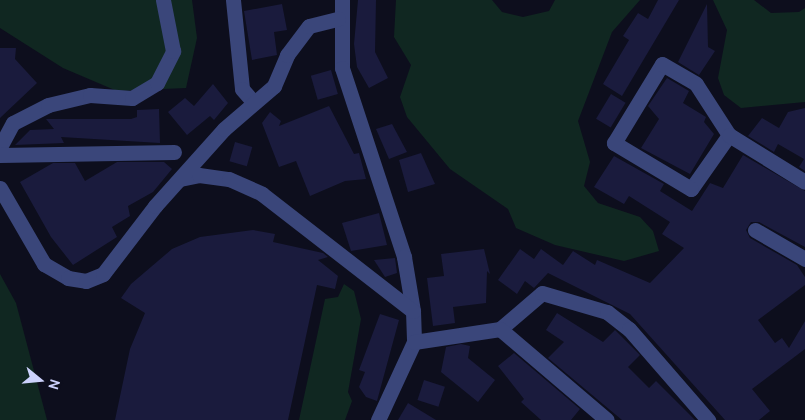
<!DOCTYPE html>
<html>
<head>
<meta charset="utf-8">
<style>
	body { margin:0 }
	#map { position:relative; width:805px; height:420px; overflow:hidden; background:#0d0e1d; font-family:Cabin,sans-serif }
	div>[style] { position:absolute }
	.green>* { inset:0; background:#102721 }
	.building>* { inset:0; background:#1a1b3d; transform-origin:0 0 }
	.minor>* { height:15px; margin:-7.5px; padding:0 7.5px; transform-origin:7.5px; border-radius:7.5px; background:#3a467a }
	span { translate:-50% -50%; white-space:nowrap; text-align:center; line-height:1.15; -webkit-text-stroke:4px #0d0e1d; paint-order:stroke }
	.north { position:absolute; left:15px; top:355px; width:50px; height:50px; -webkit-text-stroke:4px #0d0e1d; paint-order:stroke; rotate:107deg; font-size:14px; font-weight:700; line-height:20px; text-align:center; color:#ccd1fc }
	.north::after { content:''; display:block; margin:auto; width:18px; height:22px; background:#ccd1fc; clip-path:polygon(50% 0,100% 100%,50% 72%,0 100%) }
</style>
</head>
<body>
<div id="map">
	<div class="green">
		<i style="clip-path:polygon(0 0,192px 0,197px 38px,186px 88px,117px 91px,63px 68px,0 28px)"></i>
		<i style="clip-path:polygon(396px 0,492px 0,502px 12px,523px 17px,549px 11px,555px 0,640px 0,612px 32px,578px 121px,590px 162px,584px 186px,598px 203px,640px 217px,653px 231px,659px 251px,624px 261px,555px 245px,516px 228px,508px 209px,450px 169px,407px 117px,400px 97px,411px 65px,394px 37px)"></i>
		<i style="clip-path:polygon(713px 0,754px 0,771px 13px,799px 12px,805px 8px,805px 102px,741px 108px,724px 95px,718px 78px,727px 30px)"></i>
		<i style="clip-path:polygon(0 274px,16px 303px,47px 420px,0 420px)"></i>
		<i style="clip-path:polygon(344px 284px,354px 291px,361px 319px,348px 392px,352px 401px,345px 420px,299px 420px,325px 299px,338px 297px)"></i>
	</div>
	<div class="building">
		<i style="clip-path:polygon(358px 0,376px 0,375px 52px,388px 78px,369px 88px,357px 67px,354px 44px)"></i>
		<i style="clip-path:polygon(658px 0,679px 0,622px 96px,603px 84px,629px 40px,623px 36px,638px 13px,648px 19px)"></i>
		<i style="clip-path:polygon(282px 4px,287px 30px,274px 32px,277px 55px,252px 60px,244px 11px)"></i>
		<i style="clip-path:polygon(707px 4px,708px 47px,715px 51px,699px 75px,678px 62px)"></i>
		<i style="clip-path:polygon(0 48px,16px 48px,15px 59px,37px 83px,0 118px)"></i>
		<i style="left:331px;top:70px;width:25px;height:21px;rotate:74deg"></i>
		<i style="clip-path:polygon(667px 78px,689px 91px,683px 103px,706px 117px,704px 122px,714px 134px,690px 174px,641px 148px,659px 119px,648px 106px)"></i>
		<i style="clip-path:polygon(213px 84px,228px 103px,214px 120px,210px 116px,187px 135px,168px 112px,185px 98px,194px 106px)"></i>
		<i style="left:611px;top:94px;width:17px;height:29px;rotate:31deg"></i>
		<i style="clip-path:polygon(329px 106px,354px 154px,359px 153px,366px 179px,345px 181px,310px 196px,296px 161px,279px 167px,262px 123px,270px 112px,281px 121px,279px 126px)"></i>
		<i style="clip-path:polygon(805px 108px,805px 171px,799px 167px,804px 159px,778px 144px,774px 152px,748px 136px,762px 118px,779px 128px,788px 112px)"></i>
		<i style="clip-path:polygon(159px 109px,160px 143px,61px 137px,64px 143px,15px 145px,30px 130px,54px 129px,46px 119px,131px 119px,137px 117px,137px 110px)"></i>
		<i style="clip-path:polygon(392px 124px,407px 152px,389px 159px,376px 129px)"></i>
		<i style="left:235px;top:142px;width:18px;height:20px;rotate:16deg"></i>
		<i style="clip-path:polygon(421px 153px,435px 184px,408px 192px,399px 160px)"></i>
		<i style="clip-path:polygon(743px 155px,805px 191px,805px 247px,759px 222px,751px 222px,746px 230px,750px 238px,797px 265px,805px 277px,805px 285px,758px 320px,775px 343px,782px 338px,789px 348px,805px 321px,805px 349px,752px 389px,770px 411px,759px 420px,725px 420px,630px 314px,548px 273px,534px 288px,525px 281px,517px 294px,498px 280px,520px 249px,534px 259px,541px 249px,563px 265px,573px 251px,595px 265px,597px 260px,650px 283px,684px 248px,662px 234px,670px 222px,629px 196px,624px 204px,594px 187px,614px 156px,664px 184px,660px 191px,692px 211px,710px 183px,723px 188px)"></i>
		<i style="clip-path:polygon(117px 162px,164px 162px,172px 169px,153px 192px,128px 206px,130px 216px,112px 227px,117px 237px,73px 265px,51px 237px,20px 182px,53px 163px,75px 163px,85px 181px)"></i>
		<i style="clip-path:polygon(379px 213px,387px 245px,351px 251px,342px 223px)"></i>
		<i style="clip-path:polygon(253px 230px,275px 234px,273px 242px,323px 253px,328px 257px,318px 260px,338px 276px,335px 289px,317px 285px,288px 420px,115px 420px,130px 349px,145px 313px,121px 298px,131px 284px,172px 249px,200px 237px)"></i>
		<i style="clip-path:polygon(484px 249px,490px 274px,487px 271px,486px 303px,453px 307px,455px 323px,433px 326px,427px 278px,444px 276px,441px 254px)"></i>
		<i style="clip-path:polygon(395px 258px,397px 273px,385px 277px,374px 260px)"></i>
		<i style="clip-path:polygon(557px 313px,603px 342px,615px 330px,640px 355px,628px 367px,649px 388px,656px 381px,695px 420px,622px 420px,548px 358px,564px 342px,546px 330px)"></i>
		<i style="clip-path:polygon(380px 314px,399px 320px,377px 401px,366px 397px,359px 387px,365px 372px,359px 370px)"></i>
		<i style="clip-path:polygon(461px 344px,470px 346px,468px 358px,495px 380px,478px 402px,441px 372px,446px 347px)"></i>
		<i style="clip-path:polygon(514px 353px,580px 409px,571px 420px,541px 420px,521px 402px,524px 399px,498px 366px)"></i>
		<i style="left:424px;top:380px;width:22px;height:21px;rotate:18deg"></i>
		<i style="clip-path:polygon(408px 403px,436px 420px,398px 420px)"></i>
	</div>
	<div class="minor">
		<i style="left:233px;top:0;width:89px;rotate:84.2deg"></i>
		<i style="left:242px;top:89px;width:18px;rotate:49deg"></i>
		<i style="left:342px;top:0;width:68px;rotate:90deg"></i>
		<i style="left:342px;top:68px;width:199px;rotate:71.8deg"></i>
		<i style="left:404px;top:257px;width:55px;rotate:80.5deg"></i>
		<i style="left:413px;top:311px;width:31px;rotate:88deg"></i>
		<i style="left:414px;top:342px;width:86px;rotate:114.8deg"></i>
		<i style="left:729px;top:135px;width:66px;rotate:125.1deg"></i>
		<i style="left:691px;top:189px;width:90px;rotate:-149.1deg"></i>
		<i style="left:614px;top:143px;width:92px;rotate:-58.7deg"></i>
		<i style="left:662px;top:64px;width:39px;rotate:30deg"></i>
		<i style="left:696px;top:84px;width:61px;rotate:57.1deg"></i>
		<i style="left:729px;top:135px;width:89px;rotate:31.7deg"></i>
		<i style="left:0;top:147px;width:27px;rotate:-62deg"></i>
		<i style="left:13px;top:123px;width:39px;rotate:-27deg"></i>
		<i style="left:48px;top:105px;width:43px;rotate:-13.4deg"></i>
		<i style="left:90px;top:95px;width:42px;rotate:4.1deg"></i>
		<i style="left:132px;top:98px;width:29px;rotate:-31deg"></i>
		<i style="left:157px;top:83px;width:36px;rotate:-63deg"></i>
		<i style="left:173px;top:51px;width:52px;rotate:-101.1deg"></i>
		<i style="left:0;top:155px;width:174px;rotate:-1deg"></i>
		<i style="left:180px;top:179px;width:19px;rotate:-12deg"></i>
		<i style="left:199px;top:175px;width:30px;rotate:8deg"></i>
		<i style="left:229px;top:179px;width:36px;rotate:24deg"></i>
		<i style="left:262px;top:194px;width:191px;rotate:37.8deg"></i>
		<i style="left:0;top:188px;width:88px;rotate:59.9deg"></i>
		<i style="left:44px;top:264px;width:28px;rotate:30deg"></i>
		<i style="left:68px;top:278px;width:18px;rotate:9deg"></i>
		<i style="left:86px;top:281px;width:18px;rotate:-22deg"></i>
		<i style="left:103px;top:274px;width:86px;rotate:-52.6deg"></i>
		<i style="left:155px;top:206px;width:103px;rotate:-48.1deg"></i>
		<i style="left:224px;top:129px;width:66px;rotate:-40.7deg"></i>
		<i style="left:274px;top:86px;width:34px;rotate:-67deg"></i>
		<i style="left:287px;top:55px;width:36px;rotate:-53deg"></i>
		<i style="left:309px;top:26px;width:30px;rotate:-14deg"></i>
		<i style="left:755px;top:230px;width:58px;rotate:30.1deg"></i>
		<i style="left:500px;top:329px;width:55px;rotate:-40.6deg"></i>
		<i style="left:542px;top:293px;width:68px;rotate:16.3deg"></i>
		<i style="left:607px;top:312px;width:28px;rotate:38deg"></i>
		<i style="left:629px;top:329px;width:121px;rotate:49deg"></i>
		<i style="left:414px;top:342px;width:87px;rotate:-8.6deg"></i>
		<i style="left:500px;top:329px;width:140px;rotate:40.4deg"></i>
	</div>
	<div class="north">N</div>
</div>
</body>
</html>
